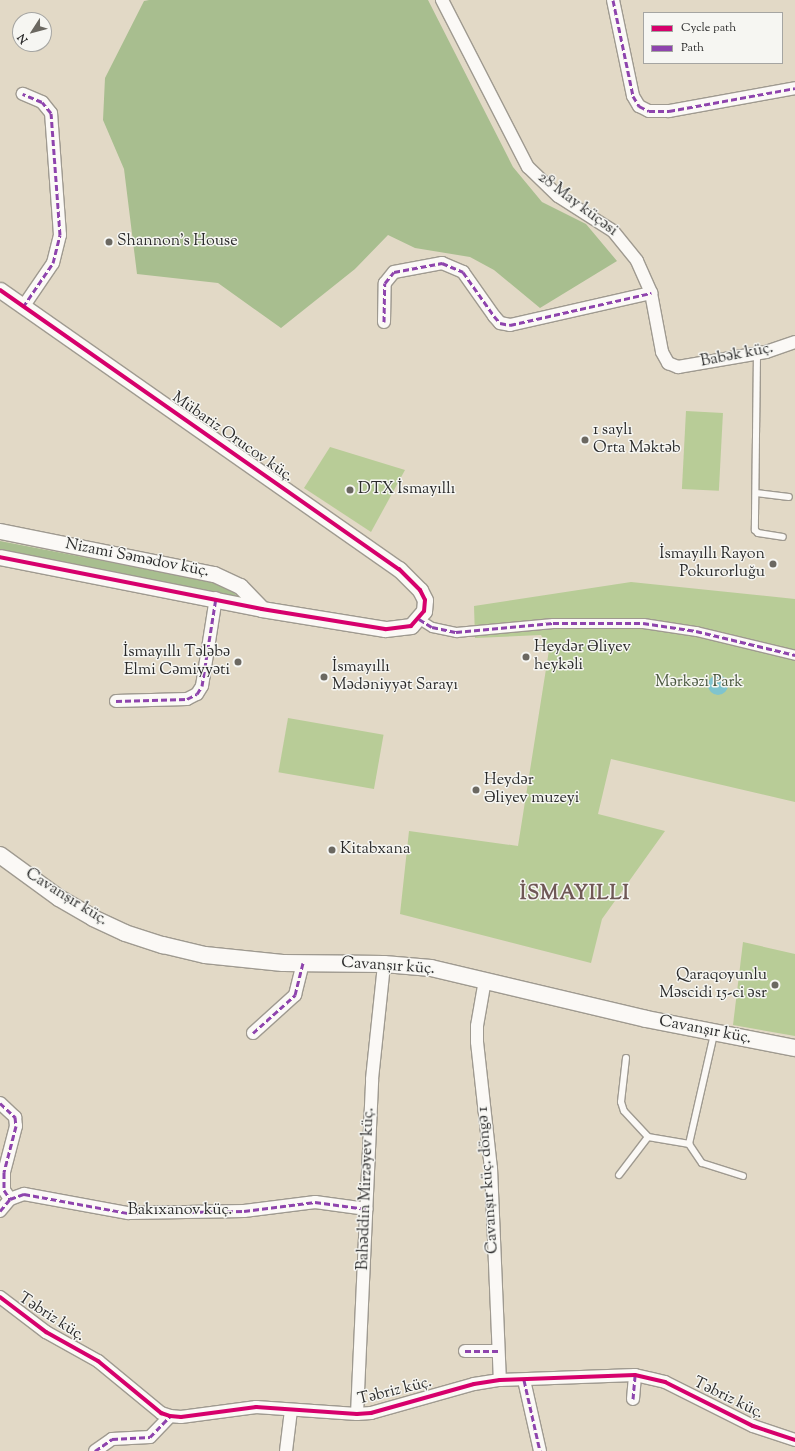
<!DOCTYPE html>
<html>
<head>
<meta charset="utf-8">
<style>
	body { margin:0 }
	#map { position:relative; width:795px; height:1451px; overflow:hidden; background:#e2d9c6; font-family:"Sorts Mill Goudy",serif }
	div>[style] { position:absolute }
	.green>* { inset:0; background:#b8cc97; transform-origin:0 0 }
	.forest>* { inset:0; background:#a8be8f }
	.water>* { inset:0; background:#7fc4ce }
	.round { border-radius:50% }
	.roads { filter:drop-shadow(1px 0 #9f9a90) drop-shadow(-1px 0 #9f9a90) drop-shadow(0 1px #9f9a90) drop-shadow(0 -1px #9f9a90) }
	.service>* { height:6px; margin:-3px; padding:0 3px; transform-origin:3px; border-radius:3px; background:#fbf9f6 }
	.pedestrian>* { height:9px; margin:-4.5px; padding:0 4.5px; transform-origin:4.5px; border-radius:4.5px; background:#fbf9f6 }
	.minor>* { height:12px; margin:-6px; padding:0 6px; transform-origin:6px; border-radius:6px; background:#fbf9f6 }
	.tertiary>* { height:15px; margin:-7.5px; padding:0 7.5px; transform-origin:7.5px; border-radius:7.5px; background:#fbf9f6 }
	.secondary>* { height:16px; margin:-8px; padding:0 8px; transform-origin:8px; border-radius:8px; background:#fbf9f6 }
	.quiet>* { height:3px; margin-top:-1.5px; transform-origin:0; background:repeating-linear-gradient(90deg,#8e44ad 0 6px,transparent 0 9px) }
	.cycleway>* { height:4px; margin:-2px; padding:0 2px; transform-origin:2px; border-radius:2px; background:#d6006c }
	.dots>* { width:11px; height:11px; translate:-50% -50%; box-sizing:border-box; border:2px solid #f6f6f2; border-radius:50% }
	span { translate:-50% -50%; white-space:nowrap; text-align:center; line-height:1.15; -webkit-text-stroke:3px #f6f6f2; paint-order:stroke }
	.street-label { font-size:16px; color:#2b2b2b }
	.poi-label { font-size:16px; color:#2b2b2b }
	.left { translate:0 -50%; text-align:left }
	.right { translate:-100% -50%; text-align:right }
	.park-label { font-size:16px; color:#4b5840 }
	.district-label { font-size:20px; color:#6f5856; font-weight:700; letter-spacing:1px }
	.legend { position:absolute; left:643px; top:12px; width:140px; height:52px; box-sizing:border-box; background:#f6f6f2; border:1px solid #a5a5a2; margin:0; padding:5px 7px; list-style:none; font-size:12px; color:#2b2b2b }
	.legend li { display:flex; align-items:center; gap:8px; height:20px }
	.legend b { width:20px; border:1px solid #a5a5a2 }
	.north { position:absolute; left:12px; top:12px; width:40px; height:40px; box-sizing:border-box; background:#f6f6f2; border:1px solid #a5a5a2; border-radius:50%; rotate:234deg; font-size:11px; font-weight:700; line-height:16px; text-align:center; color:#2b2b2b }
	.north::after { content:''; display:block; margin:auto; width:14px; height:18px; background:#6b6861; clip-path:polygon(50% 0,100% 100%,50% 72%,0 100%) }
</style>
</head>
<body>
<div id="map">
	<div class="green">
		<i style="left:686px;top:411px;width:37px;height:78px;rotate:3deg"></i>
		<i style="clip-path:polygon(330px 447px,405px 470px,371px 532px,304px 488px)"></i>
		<i style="clip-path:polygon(631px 582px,795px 599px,795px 802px,611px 759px,598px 814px,665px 831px,602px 919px,591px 963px,400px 914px,409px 831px,518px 846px,549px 650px,541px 635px,475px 638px,474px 606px)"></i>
		<i style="left:288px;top:718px;width:97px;height:55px;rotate:10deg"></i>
		<i style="clip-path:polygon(743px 942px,795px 954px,795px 1036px,733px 1025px)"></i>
	</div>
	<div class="forest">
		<i style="clip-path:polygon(149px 0,428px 0,513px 167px,542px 202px,586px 224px,617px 261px,540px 308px,494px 270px,470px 257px,415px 248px,388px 235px,355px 269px,281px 328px,218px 283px,137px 274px,124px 169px,103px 120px,105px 78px,144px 1px)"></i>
		<i style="clip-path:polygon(0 541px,223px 584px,240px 598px,0 551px)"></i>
	</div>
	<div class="water">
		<i class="round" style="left:708px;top:675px;width:20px;height:20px"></i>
	</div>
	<div class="roads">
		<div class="service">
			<i style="left:757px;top:354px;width:176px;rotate:90.7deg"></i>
			<i style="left:755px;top:530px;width:4px;rotate:45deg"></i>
			<i style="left:758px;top:533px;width:25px;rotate:9deg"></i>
			<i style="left:756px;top:493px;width:33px;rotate:7deg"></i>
			<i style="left:714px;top:1034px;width:113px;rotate:102.8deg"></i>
			<i style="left:689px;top:1144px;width:23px;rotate:56deg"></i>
			<i style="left:702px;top:1163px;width:43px;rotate:17.6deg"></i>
			<i style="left:626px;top:1058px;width:44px;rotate:96.5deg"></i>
			<i style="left:621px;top:1102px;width:9px;rotate:72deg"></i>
			<i style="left:624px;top:1111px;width:35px;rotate:47deg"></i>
			<i style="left:619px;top:1175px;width:48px;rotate:-52.7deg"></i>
			<i style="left:648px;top:1137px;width:42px;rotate:9.7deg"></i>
		</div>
		<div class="pedestrian">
			<i style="left:419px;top:619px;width:15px;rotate:32deg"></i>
			<i style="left:432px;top:627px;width:25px;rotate:12deg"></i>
			<i style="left:456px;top:632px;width:97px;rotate:-5.3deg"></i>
			<i style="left:553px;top:623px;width:90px"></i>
			<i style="left:643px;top:623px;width:54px;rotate:8.6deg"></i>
			<i style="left:696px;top:631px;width:102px;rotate:13.6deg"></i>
		</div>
		<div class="minor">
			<i style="left:442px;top:0;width:188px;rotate:62.8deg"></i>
			<i style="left:528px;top:167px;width:42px;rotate:44deg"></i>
			<i style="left:558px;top:196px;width:65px;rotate:32.5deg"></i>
			<i style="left:613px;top:231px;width:38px;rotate:51deg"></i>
			<i style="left:637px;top:261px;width:35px;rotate:66deg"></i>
			<i style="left:651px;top:293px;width:60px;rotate:79.4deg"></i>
			<i style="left:662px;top:352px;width:13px;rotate:61deg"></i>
			<i style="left:668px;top:363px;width:11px;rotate:22deg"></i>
			<i style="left:678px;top:367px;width:89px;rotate:-9.7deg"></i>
			<i style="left:766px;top:352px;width:31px;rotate:-19deg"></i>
			<i style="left:613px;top:0;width:98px;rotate:78.2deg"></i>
			<i style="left:633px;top:96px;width:12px;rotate:59deg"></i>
			<i style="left:639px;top:106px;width:11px;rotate:27deg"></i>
			<i style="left:649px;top:111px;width:20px"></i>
			<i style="left:669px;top:111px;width:128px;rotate:-10.3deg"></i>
			<i style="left:23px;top:307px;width:53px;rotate:-55.7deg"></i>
			<i style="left:53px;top:263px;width:29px;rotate:-76deg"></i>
			<i style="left:60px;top:235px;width:122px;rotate:-94.2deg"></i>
			<i style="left:51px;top:113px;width:14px;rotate:-129deg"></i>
			<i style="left:42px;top:102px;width:21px;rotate:-157deg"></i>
			<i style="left:384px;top:322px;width:39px;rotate:-89deg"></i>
			<i style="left:385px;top:283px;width:14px;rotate:-51deg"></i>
			<i style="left:394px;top:272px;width:49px;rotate:-10.6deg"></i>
			<i style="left:442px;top:263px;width:23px;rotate:23deg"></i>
			<i style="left:463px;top:272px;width:54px;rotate:54.8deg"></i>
			<i style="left:494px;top:316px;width:9px;rotate:49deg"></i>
			<i style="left:500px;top:323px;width:10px;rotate:11deg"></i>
			<i style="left:510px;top:325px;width:145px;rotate:-12.8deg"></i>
			<i style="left:116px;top:701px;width:71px;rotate:-1.6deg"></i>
			<i style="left:187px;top:699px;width:11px;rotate:-27deg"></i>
			<i style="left:197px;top:694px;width:9px;rotate:-58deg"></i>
			<i style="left:202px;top:686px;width:89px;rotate:-81deg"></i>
			<i style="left:485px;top:980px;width:47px;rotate:99.9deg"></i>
			<i style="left:477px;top:1026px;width:16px;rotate:90deg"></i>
			<i style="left:477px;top:1042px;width:127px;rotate:83.7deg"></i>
			<i style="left:491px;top:1168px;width:212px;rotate:87.6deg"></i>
			<i style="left:253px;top:1033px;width:57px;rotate:-42.1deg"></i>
			<i style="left:295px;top:995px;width:33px;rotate:-76deg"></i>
			<i style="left:0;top:1103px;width:21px;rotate:43deg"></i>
			<i style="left:15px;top:1117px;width:9px;rotate:84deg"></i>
			<i style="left:16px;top:1126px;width:48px;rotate:104.6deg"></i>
			<i style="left:4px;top:1172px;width:18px;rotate:90deg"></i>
			<i style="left:4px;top:1190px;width:11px;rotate:56deg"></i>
			<i style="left:0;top:1211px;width:16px;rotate:-50deg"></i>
			<i style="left:10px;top:1199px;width:15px;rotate:-20deg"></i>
			<i style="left:24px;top:1194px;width:106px;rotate:10.4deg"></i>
			<i style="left:128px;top:1213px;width:116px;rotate:-1deg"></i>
			<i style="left:244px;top:1211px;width:72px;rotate:-7.2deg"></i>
			<i style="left:315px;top:1202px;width:52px;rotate:7.7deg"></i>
			<i style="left:0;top:1297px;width:58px;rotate:37.3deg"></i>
			<i style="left:46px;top:1332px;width:60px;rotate:29.1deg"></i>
			<i style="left:98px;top:1361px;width:82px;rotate:39.5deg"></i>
			<i style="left:161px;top:1413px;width:9px;rotate:18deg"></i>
			<i style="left:170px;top:1416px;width:11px;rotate:5deg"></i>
			<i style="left:181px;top:1417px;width:76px;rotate:-7.6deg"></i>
			<i style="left:256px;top:1407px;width:101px;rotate:4deg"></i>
			<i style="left:357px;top:1414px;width:14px;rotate:-4deg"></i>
			<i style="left:371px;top:1413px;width:107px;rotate:-15.7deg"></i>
			<i style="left:474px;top:1384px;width:26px;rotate:-9deg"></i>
			<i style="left:500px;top:1380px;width:135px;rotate:-2.1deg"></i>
			<i style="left:635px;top:1375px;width:31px;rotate:13deg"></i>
			<i style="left:665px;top:1382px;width:98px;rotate:26.6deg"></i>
			<i style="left:753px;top:1426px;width:44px;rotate:18.4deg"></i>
			<i style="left:465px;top:1351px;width:33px"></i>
			<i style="left:524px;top:1380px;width:73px;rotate:77.3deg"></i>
			<i style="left:633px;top:1399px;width:24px;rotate:-85deg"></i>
			<i style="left:357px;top:1414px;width:335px;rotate:-87.4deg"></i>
			<i style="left:372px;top:1079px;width:116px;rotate:-84deg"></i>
			<i style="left:95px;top:1451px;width:21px;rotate:-35deg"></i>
			<i style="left:112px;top:1439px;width:38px;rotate:-3deg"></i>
			<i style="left:150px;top:1437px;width:29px;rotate:-46deg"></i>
			<i style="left:286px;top:1451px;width:41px;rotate:-83deg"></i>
		</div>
		<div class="tertiary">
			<i style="left:0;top:290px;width:487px;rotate:35deg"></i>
			<i style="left:399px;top:569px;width:30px;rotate:45deg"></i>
			<i style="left:420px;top:590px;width:11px;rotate:63deg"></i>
			<i style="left:425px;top:600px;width:11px;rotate:95deg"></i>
			<i style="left:424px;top:611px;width:20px;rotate:131deg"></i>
			<i style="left:411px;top:626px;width:26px;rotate:173deg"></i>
			<i style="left:385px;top:629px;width:125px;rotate:-170.8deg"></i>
			<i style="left:262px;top:609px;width:267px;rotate:-168.8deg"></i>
			<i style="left:0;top:531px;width:218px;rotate:11.4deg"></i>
			<i style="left:214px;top:574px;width:29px;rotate:25deg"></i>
			<i style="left:240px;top:586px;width:32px;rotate:46deg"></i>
		</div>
		<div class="secondary">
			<i style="left:0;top:855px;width:73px;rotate:36.1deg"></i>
			<i style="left:59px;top:898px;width:39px;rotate:30deg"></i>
			<i style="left:93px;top:918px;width:35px;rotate:25deg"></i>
			<i style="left:125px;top:933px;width:40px;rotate:18deg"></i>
			<i style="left:163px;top:945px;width:43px;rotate:13.4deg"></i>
			<i style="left:205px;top:955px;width:78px;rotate:5.9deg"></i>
			<i style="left:283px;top:963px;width:101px;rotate:0.6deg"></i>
			<i style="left:384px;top:964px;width:47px;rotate:4.9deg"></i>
			<i style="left:431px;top:968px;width:221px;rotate:13.3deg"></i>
			<i style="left:646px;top:1019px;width:152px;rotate:11deg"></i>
		</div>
	</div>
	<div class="quiet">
		<i style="left:613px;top:0;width:98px;rotate:78.2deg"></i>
		<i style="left:633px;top:96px;width:12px;rotate:59deg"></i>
		<i style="left:639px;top:106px;width:11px;rotate:27deg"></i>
		<i style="left:649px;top:111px;width:20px"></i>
		<i style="left:669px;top:111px;width:128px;rotate:-10.3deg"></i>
		<i style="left:23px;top:307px;width:53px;rotate:-55.7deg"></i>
		<i style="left:53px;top:263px;width:29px;rotate:-76deg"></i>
		<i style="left:60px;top:235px;width:122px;rotate:-94.2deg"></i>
		<i style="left:51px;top:113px;width:14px;rotate:-129deg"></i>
		<i style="left:42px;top:102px;width:21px;rotate:-157deg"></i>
		<i style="left:384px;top:322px;width:39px;rotate:-89deg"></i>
		<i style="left:385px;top:283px;width:14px;rotate:-51deg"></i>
		<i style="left:394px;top:272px;width:49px;rotate:-10.6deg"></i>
		<i style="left:442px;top:263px;width:23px;rotate:23deg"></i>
		<i style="left:463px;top:272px;width:54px;rotate:54.8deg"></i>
		<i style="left:494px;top:316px;width:9px;rotate:49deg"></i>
		<i style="left:500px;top:323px;width:10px;rotate:11deg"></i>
		<i style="left:510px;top:325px;width:145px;rotate:-12.8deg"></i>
		<i style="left:419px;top:619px;width:15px;rotate:32deg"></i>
		<i style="left:432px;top:627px;width:25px;rotate:12deg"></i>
		<i style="left:456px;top:632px;width:97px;rotate:-5.3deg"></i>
		<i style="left:553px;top:623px;width:90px"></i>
		<i style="left:643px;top:623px;width:54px;rotate:8.6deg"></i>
		<i style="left:696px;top:631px;width:102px;rotate:13.6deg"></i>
		<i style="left:116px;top:701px;width:71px;rotate:-1.6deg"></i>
		<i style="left:187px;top:699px;width:11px;rotate:-27deg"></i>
		<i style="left:197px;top:694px;width:9px;rotate:-58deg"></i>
		<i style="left:202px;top:686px;width:89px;rotate:-81deg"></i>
		<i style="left:253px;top:1033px;width:57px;rotate:-42.1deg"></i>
		<i style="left:295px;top:995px;width:33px;rotate:-76deg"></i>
		<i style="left:0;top:1103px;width:21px;rotate:43deg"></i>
		<i style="left:15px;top:1117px;width:9px;rotate:84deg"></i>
		<i style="left:16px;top:1126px;width:48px;rotate:104.6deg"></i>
		<i style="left:4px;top:1172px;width:18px;rotate:90deg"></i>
		<i style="left:4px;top:1190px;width:11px;rotate:56deg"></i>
		<i style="left:0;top:1211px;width:16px;rotate:-50deg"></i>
		<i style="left:10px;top:1199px;width:15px;rotate:-20deg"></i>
		<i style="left:24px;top:1194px;width:106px;rotate:10.4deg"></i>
		<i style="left:128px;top:1213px;width:116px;rotate:-1deg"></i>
		<i style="left:244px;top:1211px;width:72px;rotate:-7.2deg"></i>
		<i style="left:315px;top:1202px;width:52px;rotate:7.7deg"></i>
		<i style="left:465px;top:1351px;width:33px"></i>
		<i style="left:524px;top:1380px;width:73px;rotate:77.3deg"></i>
		<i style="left:633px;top:1399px;width:24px;rotate:-85deg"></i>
		<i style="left:95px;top:1451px;width:21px;rotate:-35deg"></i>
		<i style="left:112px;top:1439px;width:38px;rotate:-3deg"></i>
		<i style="left:150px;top:1437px;width:29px;rotate:-46deg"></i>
	</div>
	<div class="cycleway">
		<i style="left:0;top:290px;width:487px;rotate:35deg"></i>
		<i style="left:399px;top:569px;width:30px;rotate:45deg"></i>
		<i style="left:420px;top:590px;width:11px;rotate:63deg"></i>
		<i style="left:425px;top:600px;width:11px;rotate:95deg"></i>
		<i style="left:424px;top:611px;width:20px;rotate:131deg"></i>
		<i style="left:411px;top:626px;width:26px;rotate:173deg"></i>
		<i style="left:385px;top:629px;width:125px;rotate:-170.8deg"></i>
		<i style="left:262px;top:609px;width:267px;rotate:-168.8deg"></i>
		<i style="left:0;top:1297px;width:58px;rotate:37.3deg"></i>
		<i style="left:46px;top:1332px;width:60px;rotate:29.1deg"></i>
		<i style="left:98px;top:1361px;width:82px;rotate:39.5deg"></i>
		<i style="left:161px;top:1413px;width:9px;rotate:18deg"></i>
		<i style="left:170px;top:1416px;width:11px;rotate:5deg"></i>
		<i style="left:181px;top:1417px;width:76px;rotate:-7.6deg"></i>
		<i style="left:256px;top:1407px;width:101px;rotate:4deg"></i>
		<i style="left:357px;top:1414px;width:14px;rotate:-4deg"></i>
		<i style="left:371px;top:1413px;width:107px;rotate:-15.7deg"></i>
		<i style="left:474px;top:1384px;width:26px;rotate:-9deg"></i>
		<i style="left:500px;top:1380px;width:135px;rotate:-2.1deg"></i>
		<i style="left:635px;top:1375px;width:31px;rotate:13deg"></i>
		<i style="left:665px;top:1382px;width:98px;rotate:26.6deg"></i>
		<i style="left:753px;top:1426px;width:44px;rotate:18.4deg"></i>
	</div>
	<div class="dots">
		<i style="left:109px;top:242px;background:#6b6861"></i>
		<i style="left:585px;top:440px;background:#6b6861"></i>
		<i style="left:350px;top:490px;background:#6b6861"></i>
		<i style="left:773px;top:564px;background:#6b6861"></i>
		<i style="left:526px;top:657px;background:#6b6861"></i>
		<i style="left:238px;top:662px;background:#6b6861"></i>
		<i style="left:324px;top:677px;background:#6b6861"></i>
		<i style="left:476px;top:790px;background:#6b6861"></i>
		<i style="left:332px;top:850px;background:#6b6861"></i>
		<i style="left:775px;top:985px;background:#6b6861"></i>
	</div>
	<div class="street-label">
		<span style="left:577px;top:205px;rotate:37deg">28 May küçəsi</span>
		<span style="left:737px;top:356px;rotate:-11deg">Babək küç.</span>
		<span style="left:232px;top:438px;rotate:35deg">Mübariz Orucov küç.</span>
		<span style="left:137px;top:559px;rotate:11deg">Nizami Səmədov küç.</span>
		<span style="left:66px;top:898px;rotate:32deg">Cavanşır küç.</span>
		<span style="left:388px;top:967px;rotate:4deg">Cavanşır küç.</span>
		<span style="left:705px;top:1031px;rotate:11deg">Cavanşır küç.</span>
		<span style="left:489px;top:1180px;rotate:-94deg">Cavanşır küç. döngə 1</span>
		<span style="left:367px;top:1189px;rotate:-88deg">Bahəddin Mirzəyev küç.</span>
		<span style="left:180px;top:1211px">Bakıxanov küç.</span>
		<span style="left:51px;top:1318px;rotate:33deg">Təbriz küç.</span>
		<span style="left:395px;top:1392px;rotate:-14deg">Təbriz küç.</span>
		<span style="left:728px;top:1399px;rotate:26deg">Təbriz küç.</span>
	</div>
	<div class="poi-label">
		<span class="left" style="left:117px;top:242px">Shannon's House</span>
		<span class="left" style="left:593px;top:440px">1 saylı<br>Orta Məktəb</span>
		<span class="left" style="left:358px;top:490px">DTX İsmayıllı</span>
		<span class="right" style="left:765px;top:564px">İsmayıllı Rayon<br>Pokurorluğu</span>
		<span class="left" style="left:534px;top:657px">Heydər Əliyev<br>heykəli</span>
		<span class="right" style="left:230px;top:662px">İsmayıllı Tələbə<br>Elmi Cəmiyyəti</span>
		<span class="left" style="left:332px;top:677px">İsmayıllı<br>Mədəniyyət Sarayı</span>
		<span class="left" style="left:484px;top:790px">Heydər<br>Əliyev muzeyi</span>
		<span class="left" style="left:340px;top:850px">Kitabxana</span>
		<span class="right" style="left:767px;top:985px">Qaraqoyunlu<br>Məscidi 15-ci əsr</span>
	</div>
	<div class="park-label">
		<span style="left:699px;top:683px">Mərkəzi Park</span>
	</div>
	<div class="district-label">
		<span style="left:575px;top:894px">İSMAYILLI</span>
	</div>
	<ul class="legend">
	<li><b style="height:5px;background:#d6006c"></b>Cycle path</li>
	<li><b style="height:5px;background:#8e44ad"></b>Path</li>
	</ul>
	<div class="north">N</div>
</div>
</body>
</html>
